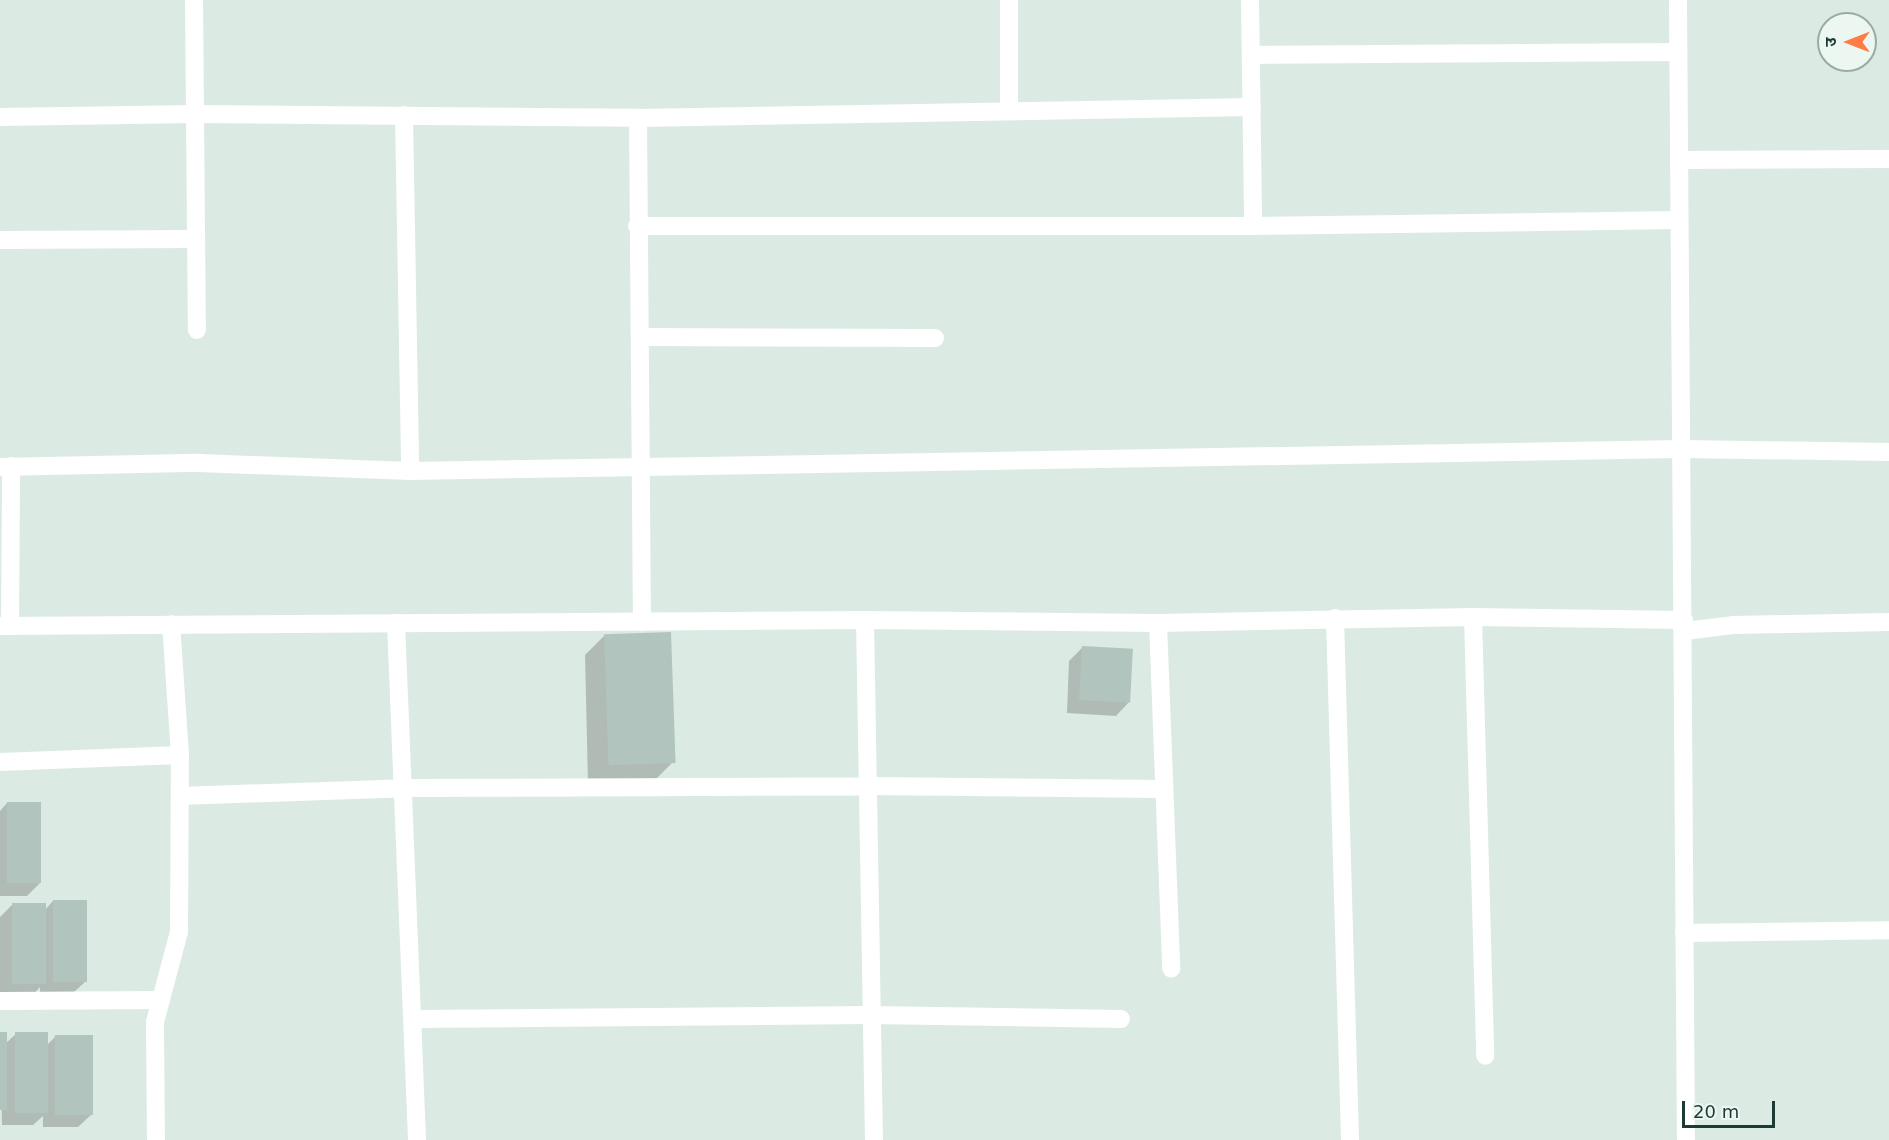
<!DOCTYPE html>
<html>
<head>
<meta charset="utf-8">
<style>
	body { margin:0 }
	#map { position:relative; width:1889px; height:1140px; overflow:hidden; background:#dceae4; font-family:"DejaVu Sans","Noto Sans Devanagari",sans-serif }
	div>[style] { position:absolute }
	.shadow>* { inset:0; background:#0003 }
	.building>* { inset:0; background:#b1c5be; transform-origin:0 0 }
	.minor>* { height:18px; margin:-9px; padding:0 9px; transform-origin:9px; border-radius:9px; background:#fff }
	.tertiary>* { height:18px; margin:-9px; padding:0 9px; transform-origin:9px; border-radius:9px; background:#fff }
	span { translate:-50% -50%; white-space:nowrap; text-align:center; line-height:1.15; -webkit-text-stroke:4.5px #ecf7f2; paint-order:stroke }
	.north { position:absolute; left:1817px; top:12px; width:60px; height:60px; box-sizing:border-box; background:#ecf7f2; border:2px solid #99aba6; border-radius:50%; rotate:270deg; font-size:16px; font-weight:700; line-height:24px; text-align:center; color:#1d3a34 }
	.north::after { content:''; display:block; margin:auto; width:21px; height:27px; background:#ff7c45; clip-path:polygon(50% 0,100% 100%,50% 72%,0 100%) }
	.scale { position:absolute; left:1682px; top:1101px; width:93px; height:27px; box-sizing:border-box; border:3px solid #1d3a34; border-top:0; padding-left:8px; font-size:18px; line-height:21px; white-space:nowrap; color:#1d3a34; -webkit-text-stroke:4px #ecf7f2; paint-order:stroke }
</style>
</head>
<body>
<div id="map">
	<div class="shadow">
		<i style="clip-path:polygon(605px 635px,673px 762px,653px 782px,588px 784px,585px 655px)"></i>
		<i style="clip-path:polygon(1082px 648px,1129px 702px,1116px 716px,1067px 713px,1069px 661px)"></i>
		<i style="clip-path:polygon(7px 803px,40px 883px,27px 896px,0 896px,0 811px)"></i>
		<i style="clip-path:polygon(53px 901px,86px 981px,72px 994px,40px 994px,40px 987px,31px 997px,0 997px,0 917px,13px 904px,44px 911px)"></i>
		<i style="clip-path:polygon(0 1033px,5px 1044px,16px 1034px,46px 1046px,56px 1036px,92px 1114px,78px 1127px,43px 1127px,43px 1116px,33px 1125px,2px 1125px)"></i>
	</div>
	<div class="building">
		<i style="left:671px;top:632px;width:131px;height:67px;rotate:88deg"></i>
		<i style="left:1082px;top:646px;width:51px;height:54px;rotate:3deg"></i>
		<i style="left:7px;top:802px;width:34px;height:81px"></i>
		<i style="left:53px;top:900px;width:34px;height:82px"></i>
		<i style="left:12px;top:903px;width:34px;height:81px"></i>
		<i style="left:0;top:1032px;width:7px;height:78px"></i>
		<i style="left:15px;top:1032px;width:33px;height:81px"></i>
		<i style="left:55px;top:1035px;width:38px;height:80px"></i>
	</div>
	<div class="minor">
		<i style="left:194px;top:0;width:330px;rotate:89.5deg"></i>
		<i style="left:1009px;top:0;width:109px;rotate:90deg"></i>
		<i style="left:1250px;top:0;width:226px;rotate:89.2deg"></i>
		<i style="left:1251px;top:55px;width:427px;rotate:-0.4deg"></i>
		<i style="left:404px;top:115px;width:356px;rotate:89deg"></i>
		<i style="left:0;top:117px;width:195px;rotate:-0.9deg"></i>
		<i style="left:195px;top:114px;width:443px;rotate:0.5deg"></i>
		<i style="left:638px;top:118px;width:614px;rotate:-1.03deg"></i>
		<i style="left:638px;top:118px;width:504px;rotate:89.55deg"></i>
		<i style="left:1679px;top:160px;width:210px;rotate:-0.3deg"></i>
		<i style="left:637px;top:226px;width:616px"></i>
		<i style="left:1253px;top:226px;width:426px;rotate:-0.8deg"></i>
		<i style="left:0;top:240px;width:196px;rotate:-0.3deg"></i>
		<i style="left:641px;top:337px;width:294px;rotate:0.2deg"></i>
		<i style="left:0;top:467px;width:199px;rotate:-1.2deg"></i>
		<i style="left:199px;top:463px;width:211px;rotate:2.2deg"></i>
		<i style="left:410px;top:471px;width:1270px;rotate:-0.99deg"></i>
		<i style="left:1680px;top:449px;width:209px;rotate:0.8deg"></i>
		<i style="left:1473px;top:617px;width:439px;rotate:88.4deg"></i>
		<i style="left:1335px;top:618px;width:522px;rotate:88.35deg"></i>
		<i style="left:865px;top:620px;width:520px;rotate:89.01deg"></i>
		<i style="left:396px;top:623px;width:517px;rotate:87.67deg"></i>
		<i style="left:1158px;top:623px;width:346px;rotate:87.8deg"></i>
		<i style="left:10px;top:626px;width:160px;rotate:-89.6deg"></i>
		<i style="left:1685px;top:631px;width:48px;rotate:-7.1deg"></i>
		<i style="left:1733px;top:625px;width:156px;rotate:-1.1deg"></i>
		<i style="left:0;top:762px;width:180px;rotate:-2.2deg"></i>
		<i style="left:180px;top:796px;width:224px;rotate:-2deg"></i>
		<i style="left:404px;top:788px;width:464px;rotate:-0.2deg"></i>
		<i style="left:868px;top:786px;width:294px;rotate:0.6deg"></i>
		<i style="left:1684px;top:933px;width:205px;rotate:-0.8deg"></i>
		<i style="left:0;top:1001px;width:161px;rotate:-0.4deg"></i>
		<i style="left:414px;top:1019px;width:457px;rotate:-0.5deg"></i>
		<i style="left:871px;top:1015px;width:250px;rotate:0.9deg"></i>
		<i style="left:156px;top:1140px;width:118px;rotate:-90.5deg"></i>
		<i style="left:155px;top:1022px;width:93px;rotate:-75.1deg"></i>
		<i style="left:179px;top:932px;width:177px;rotate:-89.7deg"></i>
		<i style="left:180px;top:755px;width:131px;rotate:-93.9deg"></i>
	</div>
	<div class="tertiary">
		<i style="left:1678px;top:0;width:1140px;rotate:89.6deg"></i>
		<i style="left:0;top:626px;width:865px;rotate:-0.4deg"></i>
		<i style="left:865px;top:620px;width:293px;rotate:0.6deg"></i>
		<i style="left:1158px;top:623px;width:315px;rotate:-1.1deg"></i>
		<i style="left:1473px;top:617px;width:211px;rotate:0.8deg"></i>
	</div>
	<div class="north">उ</div>
	<div class="scale">20 m</div>
</div>
</body>
</html>
